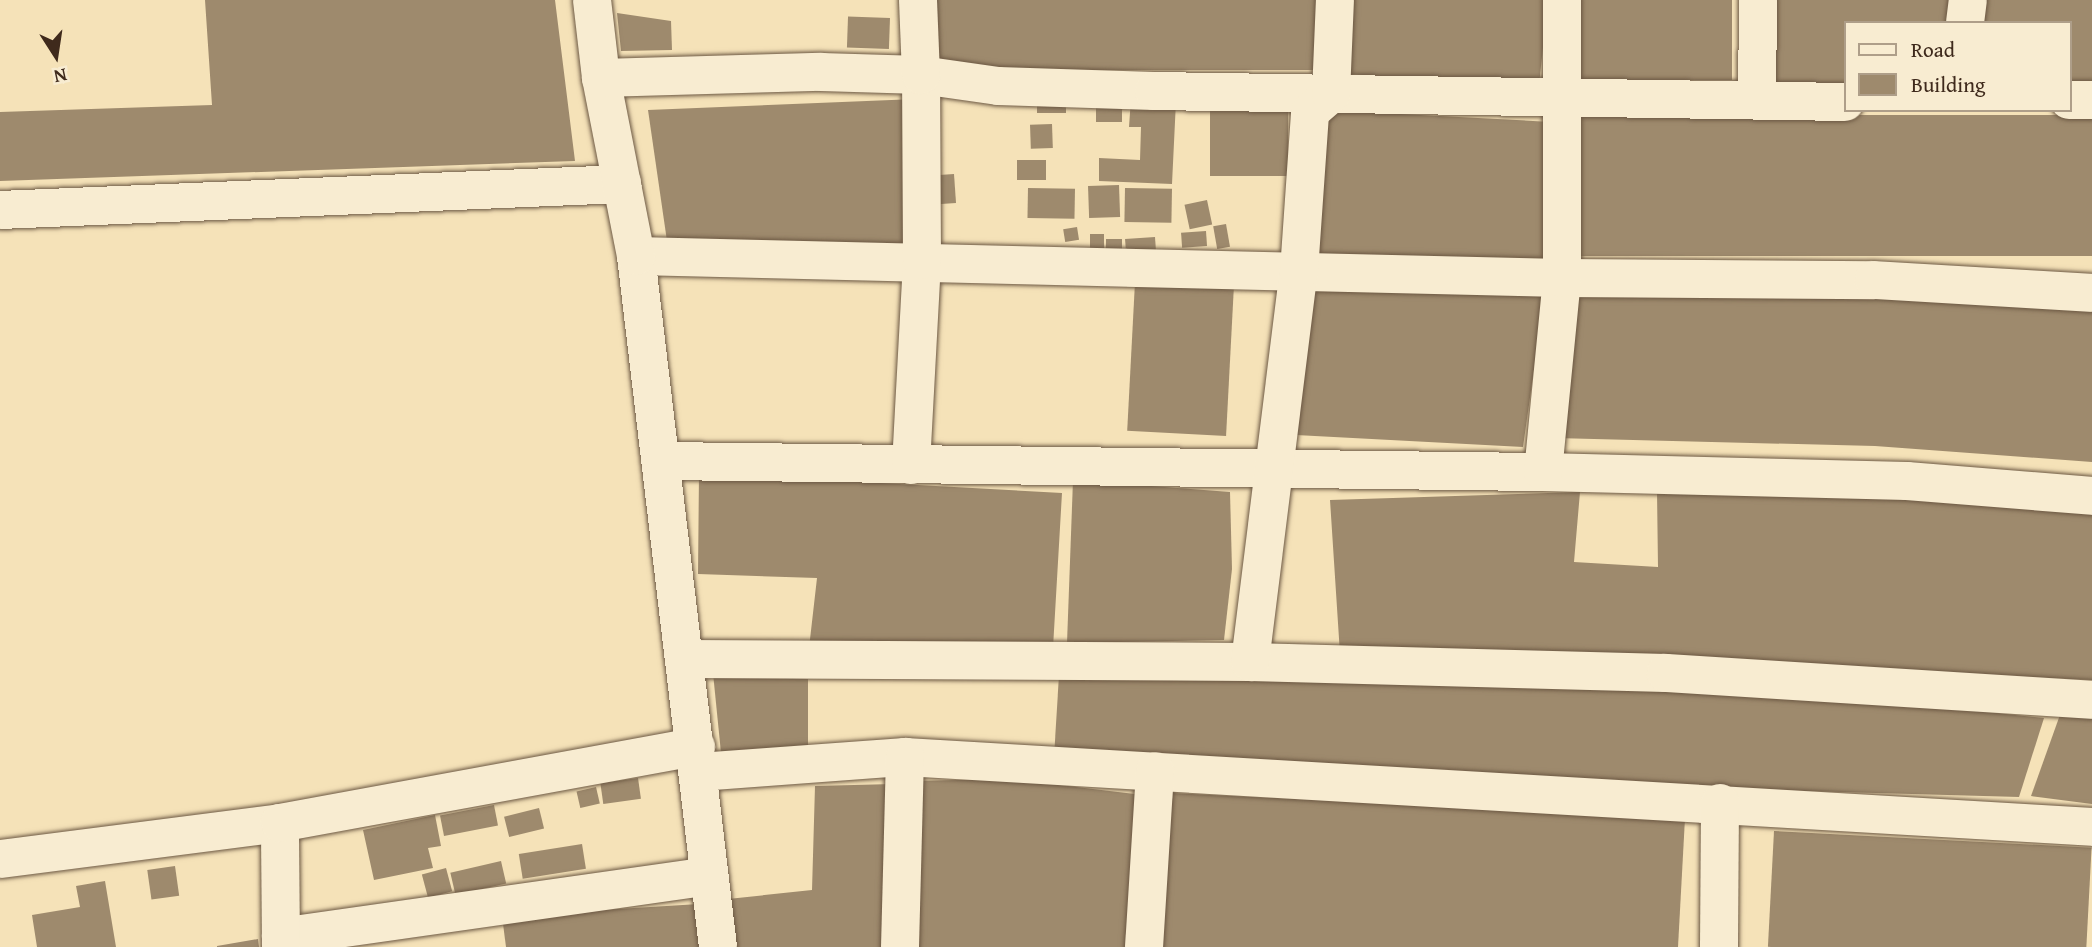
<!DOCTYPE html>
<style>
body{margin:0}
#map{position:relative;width:2092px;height:947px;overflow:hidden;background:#f5e2b8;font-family:"Gentium Book Plus",serif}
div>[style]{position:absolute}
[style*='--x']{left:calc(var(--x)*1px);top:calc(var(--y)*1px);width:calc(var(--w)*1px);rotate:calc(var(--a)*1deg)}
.building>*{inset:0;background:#9e8a6d;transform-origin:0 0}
.roads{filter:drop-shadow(0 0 2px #6c5843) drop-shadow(0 0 2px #6c5843)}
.minor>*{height:38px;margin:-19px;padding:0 19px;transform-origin:19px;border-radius:19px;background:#f8ecd1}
span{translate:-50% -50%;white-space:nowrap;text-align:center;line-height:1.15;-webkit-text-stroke:5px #f8ecd1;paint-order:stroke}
.legend{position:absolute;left:1844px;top:21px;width:228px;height:91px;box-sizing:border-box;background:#f8ecd1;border:2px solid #ae9e89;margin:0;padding:9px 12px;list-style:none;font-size:21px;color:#3f2a1c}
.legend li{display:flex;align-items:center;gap:14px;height:35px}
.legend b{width:35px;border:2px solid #ae9e89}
.north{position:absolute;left:21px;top:21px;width:70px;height:70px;-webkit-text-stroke:5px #f8ecd1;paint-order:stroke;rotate:168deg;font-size:19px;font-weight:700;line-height:28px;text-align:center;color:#3f2a1c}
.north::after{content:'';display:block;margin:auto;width:24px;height:32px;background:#3f2a1c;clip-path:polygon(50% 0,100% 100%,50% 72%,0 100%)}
</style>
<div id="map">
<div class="building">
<i style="clip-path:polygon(205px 0,555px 0,575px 161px,0 181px,0 112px,212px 105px)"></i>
<i style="left:933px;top:0;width:393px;height:70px"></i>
<i style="clip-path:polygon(1347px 0,1548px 0,1539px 85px,1345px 74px)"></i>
<i style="left:1578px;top:0;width:154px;height:80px"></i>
<i style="clip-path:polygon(1769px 0,1954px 0,1951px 23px,1845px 23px,1845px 88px,1766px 84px)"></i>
<i style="clip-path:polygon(1983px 0,2092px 0,2092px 88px,2069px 88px,2069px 23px,1980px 23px)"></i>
<i style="clip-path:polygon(617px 13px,671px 21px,672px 50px,621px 51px)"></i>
<i style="left:890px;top:18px;width:31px;height:42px;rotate:92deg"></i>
<i style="left:1066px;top:98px;width:15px;height:29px;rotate:90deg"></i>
<i style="clip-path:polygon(1131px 98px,1176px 101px,1172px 184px,1099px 181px,1099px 158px,1140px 160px,1141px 127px,1129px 127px)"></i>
<i style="clip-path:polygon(916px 99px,920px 257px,668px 248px,648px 110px)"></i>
<i style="left:1096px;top:101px;width:26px;height:21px"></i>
<i style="left:1288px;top:102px;width:74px;height:78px;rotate:90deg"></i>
<i style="left:1324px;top:110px;width:227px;height:151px;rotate:3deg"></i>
<i style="left:1577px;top:115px;width:515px;height:141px"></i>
<i style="left:1052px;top:124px;width:24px;height:22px;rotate:88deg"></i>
<i style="left:1017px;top:160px;width:29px;height:20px"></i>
<i style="left:954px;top:174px;width:29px;height:26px;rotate:86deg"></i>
<i style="left:1119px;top:185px;width:32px;height:31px;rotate:88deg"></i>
<i style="left:1028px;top:188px;width:47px;height:30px;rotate:1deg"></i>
<i style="left:1125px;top:188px;width:47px;height:34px;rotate:1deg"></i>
<i style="left:1207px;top:200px;width:25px;height:23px;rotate:78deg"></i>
<i style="left:1226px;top:224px;width:23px;height:13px;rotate:80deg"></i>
<i style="left:1077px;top:227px;width:13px;height:14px;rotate:81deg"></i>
<i style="left:1206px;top:231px;width:15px;height:25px;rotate:86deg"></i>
<i style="left:1090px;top:234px;width:14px;height:18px"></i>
<i style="left:1155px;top:237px;width:14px;height:30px;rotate:86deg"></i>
<i style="left:1122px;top:239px;width:15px;height:16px;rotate:90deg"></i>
<i style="left:1135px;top:282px;width:99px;height:149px;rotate:3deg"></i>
<i style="clip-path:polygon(1314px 288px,1545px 291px,1523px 447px,1296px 435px)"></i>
<i style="clip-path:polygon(1571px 293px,1881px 296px,2092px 307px,2092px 462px,1875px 446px,1555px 438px)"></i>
<i style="clip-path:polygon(699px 473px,1062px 493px,1053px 648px,809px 648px,817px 578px,698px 574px)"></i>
<i style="clip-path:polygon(1073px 480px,1230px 492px,1232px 569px,1224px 640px,1067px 643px)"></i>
<i style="clip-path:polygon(1580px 492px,1574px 562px,1658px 567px,1657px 492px,2092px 505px,2092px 680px,1815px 667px,1340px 654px,1330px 500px)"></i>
<i style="clip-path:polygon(713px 673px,808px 679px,808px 750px,721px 753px)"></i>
<i style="clip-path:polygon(1059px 675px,1623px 686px,1893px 702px,2044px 718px,2019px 797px,1696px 788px,1054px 757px)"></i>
<i style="clip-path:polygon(2061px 712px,2092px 715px,2092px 804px,2031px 796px)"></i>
<i style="left:638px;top:778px;width:21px;height:38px;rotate:82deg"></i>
<i style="clip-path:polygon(1010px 779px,1143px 795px,1136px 947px,914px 947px,909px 781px)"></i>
<i style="clip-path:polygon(893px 784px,892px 947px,729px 947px,728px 899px,812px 890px,815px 786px)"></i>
<i style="left:596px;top:787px;width:17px;height:20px;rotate:77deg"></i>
<i style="clip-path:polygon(1171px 793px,1685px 818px,1678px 947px,1157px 947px)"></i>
<i style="left:494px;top:805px;width:21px;height:55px;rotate:79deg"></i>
<i style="left:539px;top:808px;width:21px;height:36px;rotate:76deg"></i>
<i style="clip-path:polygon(435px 815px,441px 846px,428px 848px,433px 868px,374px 880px,363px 830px)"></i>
<i style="left:1774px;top:831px;width:318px;height:116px;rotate:3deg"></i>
<i style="left:582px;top:844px;width:25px;height:64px;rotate:81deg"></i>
<i style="left:501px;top:861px;width:23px;height:52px;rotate:77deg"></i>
<i style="left:175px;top:866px;width:30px;height:28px;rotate:82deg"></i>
<i style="left:446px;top:868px;width:24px;height:25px;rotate:75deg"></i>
<i style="clip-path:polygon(105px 881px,116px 947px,37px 947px,32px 915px,80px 907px,76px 886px)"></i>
<i style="clip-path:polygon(699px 904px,703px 947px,506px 947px,502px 916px)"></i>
<i style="clip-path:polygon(258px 939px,259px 947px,217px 947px,217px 946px)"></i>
</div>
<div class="roads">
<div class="minor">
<i style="--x:592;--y:0;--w:79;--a:83.4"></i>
<i style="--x:1965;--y:23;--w:23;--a:-83"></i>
<i style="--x:1757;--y:99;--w:99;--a:-89.4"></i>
<i style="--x:2069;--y:100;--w:23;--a:0"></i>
<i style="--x:0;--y:210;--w:623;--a:-2.39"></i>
<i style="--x:636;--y:256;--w:926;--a:1.36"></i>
<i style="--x:1562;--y:278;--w:312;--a:0.4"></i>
<i style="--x:1874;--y:280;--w:218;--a:3.4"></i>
<i style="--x:662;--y:461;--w:881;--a:0.72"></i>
<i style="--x:1543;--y:472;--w:364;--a:1.4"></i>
<i style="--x:1907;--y:481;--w:186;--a:4.6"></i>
<i style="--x:911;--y:465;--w:205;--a:-86.9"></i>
<i style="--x:922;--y:260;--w:185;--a:-90.3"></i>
<i style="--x:921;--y:75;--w:78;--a:8.1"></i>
<i style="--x:998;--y:86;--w:156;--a:1.8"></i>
<i style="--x:1154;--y:91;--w:691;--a:0.91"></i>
<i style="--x:1543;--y:472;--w:195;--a:-84.4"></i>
<i style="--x:1562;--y:278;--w:278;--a:-90"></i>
<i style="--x:686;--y:659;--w:564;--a:0.3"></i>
<i style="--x:1250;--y:662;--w:416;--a:1.5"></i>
<i style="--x:1666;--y:673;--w:427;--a:3.6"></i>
<i style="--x:1250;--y:662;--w:394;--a:-82.9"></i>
<i style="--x:1299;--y:271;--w:159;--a:-86"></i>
<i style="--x:1310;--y:112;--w:28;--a:-41"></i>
<i style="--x:1331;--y:94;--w:94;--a:-87.6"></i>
<i style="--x:699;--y:772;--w:207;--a:-4.2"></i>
<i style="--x:905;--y:757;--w:1189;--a:3.37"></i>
<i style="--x:0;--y:859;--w:282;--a:-7.3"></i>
<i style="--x:281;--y:937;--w:431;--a:-8.1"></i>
<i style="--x:281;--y:947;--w:124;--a:-90.5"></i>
<i style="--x:280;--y:823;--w:423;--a:-10.4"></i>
<i style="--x:718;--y:947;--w:696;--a:-96.77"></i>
<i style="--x:636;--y:256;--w:181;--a:-101.1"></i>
<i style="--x:601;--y:78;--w:220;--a:-1.6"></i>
<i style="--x:821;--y:72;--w:100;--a:1.7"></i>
<i style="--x:921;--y:75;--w:75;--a:-92.3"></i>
<i style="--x:900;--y:947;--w:190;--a:-88.5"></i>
<i style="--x:1144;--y:947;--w:176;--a:-86.4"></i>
<i style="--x:1719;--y:947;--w:144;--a:-89.6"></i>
</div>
</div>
<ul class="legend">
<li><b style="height:9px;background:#f8ecd1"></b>Road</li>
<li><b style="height:19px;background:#9e8a6d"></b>Building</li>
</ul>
<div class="north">N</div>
</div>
